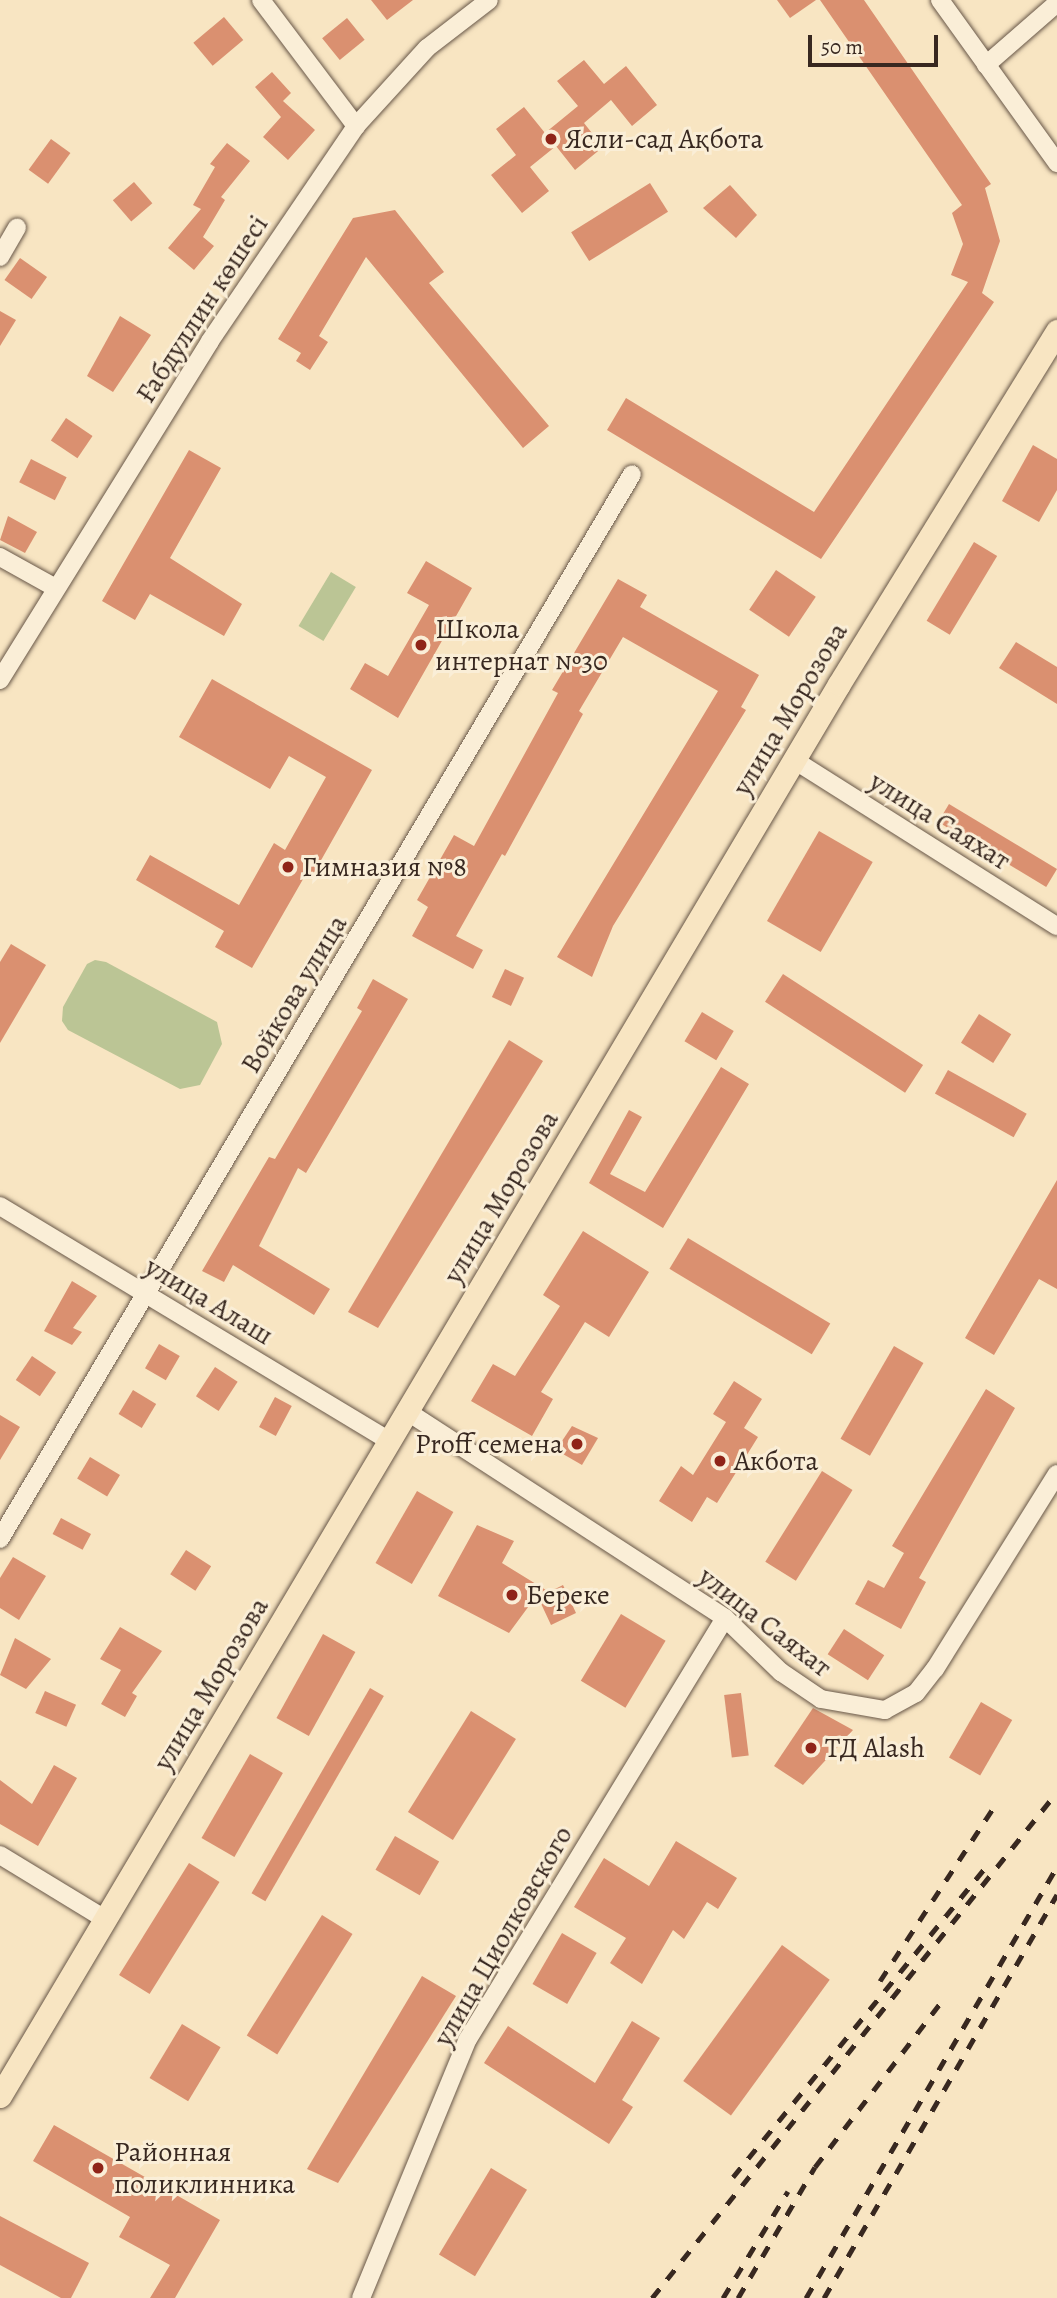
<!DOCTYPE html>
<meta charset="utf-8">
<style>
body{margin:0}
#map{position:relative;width:1057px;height:2298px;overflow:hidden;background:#f8e5c2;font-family:Alegreya,serif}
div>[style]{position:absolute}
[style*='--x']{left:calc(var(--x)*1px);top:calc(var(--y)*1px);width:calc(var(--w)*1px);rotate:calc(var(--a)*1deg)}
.green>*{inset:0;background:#bbc595;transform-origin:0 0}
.building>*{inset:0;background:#da9070;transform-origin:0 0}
.roads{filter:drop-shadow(0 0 2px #685748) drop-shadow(0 0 2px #685748)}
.minor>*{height:18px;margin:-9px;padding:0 9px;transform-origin:9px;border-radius:9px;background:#faeed7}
.major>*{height:23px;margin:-11.5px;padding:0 11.5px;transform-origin:11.5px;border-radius:11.5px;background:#f8e5c2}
.rail>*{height:5px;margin-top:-2.5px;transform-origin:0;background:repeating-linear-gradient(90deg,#382820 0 12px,transparent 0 24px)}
.dots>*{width:19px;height:19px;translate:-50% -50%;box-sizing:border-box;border:4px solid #faeed7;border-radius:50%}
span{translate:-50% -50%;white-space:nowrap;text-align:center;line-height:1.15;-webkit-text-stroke:6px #faeed7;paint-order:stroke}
.poi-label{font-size:28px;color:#382820}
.left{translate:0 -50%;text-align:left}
.right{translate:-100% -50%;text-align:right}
.street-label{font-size:28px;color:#382820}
.scale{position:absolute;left:808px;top:35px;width:130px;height:32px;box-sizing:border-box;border:4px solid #382820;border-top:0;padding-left:9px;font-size:21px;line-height:24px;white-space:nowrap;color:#382820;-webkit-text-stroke:5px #faeed7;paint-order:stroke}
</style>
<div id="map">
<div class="green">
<i style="left:331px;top:572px;width:29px;height:63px;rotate:31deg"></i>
<i style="clip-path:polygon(95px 960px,106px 962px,217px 1022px,222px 1044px,200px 1085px,180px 1089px,68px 1030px,62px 1021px,63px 1007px,87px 964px)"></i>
</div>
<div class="building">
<i style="clip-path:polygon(371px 0,413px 0,387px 20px)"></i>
<i style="clip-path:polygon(777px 0,816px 0,790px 18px)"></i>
<i style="clip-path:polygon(820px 0,864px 0,991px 184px,985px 188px,1000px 241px,982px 293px,994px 302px,821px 559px,607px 430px,626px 398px,814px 512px,968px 282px,951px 275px,963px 244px,952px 213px,962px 205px)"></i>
<i style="left:224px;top:17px;width:30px;height:40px;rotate:50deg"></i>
<i style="left:347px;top:18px;width:28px;height:32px;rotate:51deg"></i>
<i style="clip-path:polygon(584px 60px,604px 84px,626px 66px,657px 105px,632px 126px,611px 100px,584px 123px,603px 147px,575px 170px,556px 146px,530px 167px,549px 191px,522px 213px,491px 175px,516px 155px,496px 129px,524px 107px,545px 133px,578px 106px,557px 81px)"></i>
<i style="clip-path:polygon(272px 72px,291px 93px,283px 101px,315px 130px,288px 160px,263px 137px,281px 117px,255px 87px)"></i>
<i style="left:51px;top:139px;width:24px;height:38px;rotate:36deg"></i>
<i style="clip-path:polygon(227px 143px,250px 161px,221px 197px,225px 200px,203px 237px,214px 246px,194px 270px,168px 248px,201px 209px,193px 205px,215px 167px,210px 164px)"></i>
<i style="left:134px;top:182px;width:28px;height:28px;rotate:49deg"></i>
<i style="left:650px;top:183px;width:34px;height:93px;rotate:58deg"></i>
<i style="clip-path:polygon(730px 185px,757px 215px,736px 238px,703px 208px)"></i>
<i style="clip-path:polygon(395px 210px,444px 272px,429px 283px,549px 426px,523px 448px,366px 257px,319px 336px,328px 342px,310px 370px,296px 361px,301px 353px,278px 339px,353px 218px)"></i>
<i style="left:20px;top:258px;width:33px;height:27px;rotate:35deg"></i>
<i style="clip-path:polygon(0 311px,16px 320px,0 346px)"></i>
<i style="clip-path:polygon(120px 316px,151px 335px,113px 392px,87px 376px)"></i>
<i style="left:66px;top:418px;width:32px;height:27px;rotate:34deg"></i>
<i style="clip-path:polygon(1033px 445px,1057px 459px,1057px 490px,1039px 522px,1002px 501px)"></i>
<i style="clip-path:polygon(189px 450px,221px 468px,170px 558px,242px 604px,224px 636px,150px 594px,135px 620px,102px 601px)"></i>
<i style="left:31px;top:459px;width:40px;height:26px;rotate:27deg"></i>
<i style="clip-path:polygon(8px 516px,37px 532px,25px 553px,0 540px)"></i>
<i style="left:974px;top:542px;width:27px;height:92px;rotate:31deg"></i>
<i style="clip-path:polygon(426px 561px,472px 588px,398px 718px,350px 689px,365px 663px,388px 676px,429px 605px,407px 593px)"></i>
<i style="left:776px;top:570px;width:48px;height:48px;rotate:34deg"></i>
<i style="clip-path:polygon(618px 579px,647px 595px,640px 607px,759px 675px,741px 707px,746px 710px,613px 926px,592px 977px,557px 957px,718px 691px,623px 637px,579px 711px,583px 714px,505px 856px,502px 854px,456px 936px,483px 950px,473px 969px,412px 936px,428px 907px,417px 900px,454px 835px,474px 846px,558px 693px,552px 690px)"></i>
<i style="clip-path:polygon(1016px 642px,1057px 667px,1057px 704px,999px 668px)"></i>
<i style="clip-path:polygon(212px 679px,372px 770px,311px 878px,306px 874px,252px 968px,215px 947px,224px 931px,136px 880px,150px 855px,239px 905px,274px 843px,285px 850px,326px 777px,289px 756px,270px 789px,179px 737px)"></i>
<i style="left:949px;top:804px;width:126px;height:21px;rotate:31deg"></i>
<i style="left:819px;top:831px;width:62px;height:104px;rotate:30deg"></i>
<i style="clip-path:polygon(11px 944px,46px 965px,0 1043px,0 962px)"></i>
<i style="left:505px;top:969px;width:21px;height:31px;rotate:25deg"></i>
<i style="left:783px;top:974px;width:167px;height:33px;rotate:33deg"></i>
<i style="clip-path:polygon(373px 979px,408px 999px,306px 1173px,298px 1168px,259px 1246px,330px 1289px,314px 1315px,233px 1265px,224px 1282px,202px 1271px,269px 1157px,275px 1159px,362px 1011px,357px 1008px)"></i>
<i style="left:702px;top:1012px;width:37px;height:34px;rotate:31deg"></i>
<i style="left:979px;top:1014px;width:38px;height:34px;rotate:32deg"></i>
<i style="clip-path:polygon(509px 1040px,543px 1061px,378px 1328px,348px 1312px)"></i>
<i style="clip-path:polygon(721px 1067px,749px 1084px,663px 1228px,589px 1183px,629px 1110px,642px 1117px,610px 1174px,645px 1192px)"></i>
<i style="left:948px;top:1070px;width:90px;height:27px;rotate:29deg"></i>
<i style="clip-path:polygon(1057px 1180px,1057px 1289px,1039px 1279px,994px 1355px,965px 1338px)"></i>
<i style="clip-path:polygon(583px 1231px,649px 1272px,609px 1337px,585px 1322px,541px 1392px,553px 1399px,532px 1436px,471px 1401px,493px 1364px,515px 1376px,560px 1306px,543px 1295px)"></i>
<i style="left:688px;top:1238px;width:166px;height:36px;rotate:31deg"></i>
<i style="clip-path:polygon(72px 1281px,97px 1296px,73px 1328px,82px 1332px,72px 1345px,44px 1331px)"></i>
<i style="left:159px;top:1344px;width:24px;height:28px;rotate:30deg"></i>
<i style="left:894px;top:1346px;width:34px;height:107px;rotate:30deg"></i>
<i style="left:32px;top:1356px;width:29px;height:29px;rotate:34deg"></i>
<i style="left:215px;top:1367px;width:27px;height:35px;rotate:33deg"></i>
<i style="clip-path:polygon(734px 1381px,762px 1399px,744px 1428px,758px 1437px,717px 1503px,707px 1497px,692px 1522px,659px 1501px,681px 1466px,693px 1475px,726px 1422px,713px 1414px)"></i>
<i style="clip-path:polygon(986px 1389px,1015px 1408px,919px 1578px,926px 1582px,901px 1629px,855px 1604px,868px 1580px,884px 1588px,904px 1553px,892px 1546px)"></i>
<i style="left:133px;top:1390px;width:27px;height:28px;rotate:31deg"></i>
<i style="left:275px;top:1397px;width:19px;height:34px;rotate:28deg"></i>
<i style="clip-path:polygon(0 1415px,20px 1427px,0 1460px)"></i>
<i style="clip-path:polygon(572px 1426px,598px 1438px,582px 1465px,556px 1450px)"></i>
<i style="left:90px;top:1457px;width:35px;height:25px;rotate:31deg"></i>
<i style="left:822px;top:1471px;width:36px;height:107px;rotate:32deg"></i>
<i style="left:417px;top:1491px;width:42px;height:83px;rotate:30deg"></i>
<i style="left:61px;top:1518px;width:34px;height:18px;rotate:28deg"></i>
<i style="clip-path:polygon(477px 1525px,514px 1541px,502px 1563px,549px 1592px,563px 1585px,576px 1613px,551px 1625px,537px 1595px,509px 1633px,438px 1596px)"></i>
<i style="left:186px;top:1550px;width:30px;height:29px;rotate:33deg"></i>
<i style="clip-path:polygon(13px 1557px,46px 1576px,19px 1620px,0 1608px,0 1578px)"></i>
<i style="left:621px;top:1614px;width:52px;height:78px;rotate:31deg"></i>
<i style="clip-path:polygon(120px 1627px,162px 1651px,132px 1693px,137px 1696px,125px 1717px,101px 1704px,121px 1670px,100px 1659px)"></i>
<i style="left:844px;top:1629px;width:48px;height:30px;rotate:33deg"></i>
<i style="left:323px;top:1634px;width:37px;height:96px;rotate:29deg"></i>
<i style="clip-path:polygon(15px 1638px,51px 1659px,26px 1689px,0 1675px)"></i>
<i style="left:370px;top:1688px;width:16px;height:237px;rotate:30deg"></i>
<i style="left:45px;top:1691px;width:34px;height:24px;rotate:24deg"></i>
<i style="left:741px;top:1693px;width:63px;height:17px;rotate:83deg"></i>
<i style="left:981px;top:1702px;width:36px;height:64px;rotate:30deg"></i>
<i style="clip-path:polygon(813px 1708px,853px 1730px,803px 1785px,774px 1766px)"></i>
<i style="left:471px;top:1711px;width:53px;height:119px;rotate:32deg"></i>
<i style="left:250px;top:1754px;width:38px;height:97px;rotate:30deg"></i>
<i style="clip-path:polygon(54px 1765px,77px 1778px,38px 1846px,0 1824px,0 1780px,32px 1804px)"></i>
<i style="left:395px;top:1836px;width:51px;height:39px;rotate:30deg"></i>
<i style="clip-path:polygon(676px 1841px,737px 1878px,718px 1909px,707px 1902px,684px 1939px,673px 1930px,642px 1984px,610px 1963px,626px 1938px,574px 1907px,604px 1858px,649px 1886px)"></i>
<i style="left:189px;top:1863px;width:36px;height:132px;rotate:32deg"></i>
<i style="left:322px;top:1915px;width:36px;height:142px;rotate:32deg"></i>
<i style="left:562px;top:1933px;width:40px;height:59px;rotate:30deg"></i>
<i style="left:782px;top:1945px;width:59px;height:168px;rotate:36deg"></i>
<i style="clip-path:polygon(422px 1976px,456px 1996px,338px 2183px,307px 2169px)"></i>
<i style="clip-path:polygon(632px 2021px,660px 2038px,622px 2100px,633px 2107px,609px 2144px,484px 2063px,508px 2026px,595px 2083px)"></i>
<i style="left:182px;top:2024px;width:45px;height:63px;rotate:31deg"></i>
<i style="clip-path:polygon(54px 2125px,220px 2220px,175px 2298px,150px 2298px,170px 2265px,119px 2237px,130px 2217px,33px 2161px)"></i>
<i style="left:491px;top:2168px;width:42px;height:101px;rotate:31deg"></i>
<i style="clip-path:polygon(0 2216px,89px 2263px,71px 2298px,61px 2298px,0 2265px)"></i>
</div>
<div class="roads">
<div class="minor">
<i style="--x:261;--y:0;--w:158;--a:53"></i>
<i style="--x:940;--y:0;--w:201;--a:54.3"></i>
<i style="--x:986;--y:65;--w:94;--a:-41.1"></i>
<i style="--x:0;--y:257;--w:34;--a:-60"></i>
<i style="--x:0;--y:557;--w:64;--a:29"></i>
<i style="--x:0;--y:680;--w:399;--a:-58.2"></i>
<i style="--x:210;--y:341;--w:260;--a:-55.8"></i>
<i style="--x:356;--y:126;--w:105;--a:-47.7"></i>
<i style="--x:427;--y:48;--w:78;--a:-37.7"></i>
<i style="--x:794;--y:760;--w:311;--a:32.3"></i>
<i style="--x:0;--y:1206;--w:457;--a:31.1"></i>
<i style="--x:408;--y:1412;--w:378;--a:33"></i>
<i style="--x:725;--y:1618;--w:78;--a:44"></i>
<i style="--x:781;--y:1672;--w:48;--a:34"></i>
<i style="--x:821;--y:1699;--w:65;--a:9.8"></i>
<i style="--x:885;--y:1710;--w:35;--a:-29"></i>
<i style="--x:916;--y:1693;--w:31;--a:-52"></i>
<i style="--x:935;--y:1669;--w:230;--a:-58"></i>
<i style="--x:0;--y:1539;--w:1238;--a:-59.31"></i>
<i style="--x:0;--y:1855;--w:123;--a:31.4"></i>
<i style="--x:361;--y:2298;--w:280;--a:-67.6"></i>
<i style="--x:468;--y:2039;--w:493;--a:-58.6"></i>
</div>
<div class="major">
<i style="--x:0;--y:2096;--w:1642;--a:-59.28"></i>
<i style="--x:839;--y:684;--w:415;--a:-58.3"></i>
</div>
</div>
<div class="rail">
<i style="--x:880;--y:1981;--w:207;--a:-56.8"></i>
<i style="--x:733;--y:2177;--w:405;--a:-50.8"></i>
<i style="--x:652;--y:2298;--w:648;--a:-51.33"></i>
<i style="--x:723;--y:2298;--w:125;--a:-58.7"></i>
<i style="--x:738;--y:2298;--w:152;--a:-59.6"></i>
<i style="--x:815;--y:2167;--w:213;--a:-52.6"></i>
<i style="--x:806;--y:2298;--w:500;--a:-59.8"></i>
<i style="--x:824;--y:2298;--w:466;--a:-60"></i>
</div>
<div class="dots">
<i style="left:551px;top:139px;background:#8f2418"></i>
<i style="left:421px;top:645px;background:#8f2418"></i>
<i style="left:288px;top:867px;background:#8f2418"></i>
<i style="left:577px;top:1444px;background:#8f2418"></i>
<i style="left:720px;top:1461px;background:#8f2418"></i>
<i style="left:512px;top:1595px;background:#8f2418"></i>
<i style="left:811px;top:1748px;background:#8f2418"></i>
<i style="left:98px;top:2168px;background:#8f2418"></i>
</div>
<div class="poi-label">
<span class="left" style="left:565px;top:139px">Ясли-сад Ақбота</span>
<span class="left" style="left:435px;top:645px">Школа<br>интернат №30</span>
<span class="left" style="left:302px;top:867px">Гимназия №8</span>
<span class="right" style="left:563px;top:1444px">Proff семена</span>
<span class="left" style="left:734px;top:1461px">Акбота</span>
<span class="left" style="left:526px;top:1595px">Береке</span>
<span class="left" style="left:825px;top:1748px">ТД Alash</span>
<span class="left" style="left:114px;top:2168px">Районная<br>поликлинника</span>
</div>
<div class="street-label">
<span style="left:202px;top:309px;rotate:-57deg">Ғабдуллин көшесі</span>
<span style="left:790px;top:709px;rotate:-59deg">улица Морозова</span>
<span style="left:940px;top:821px;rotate:32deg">улица Саяхат</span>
<span style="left:294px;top:994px;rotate:-59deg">Войкова улица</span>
<span style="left:501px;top:1197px;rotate:-59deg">улица Морозова</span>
<span style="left:209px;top:1301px;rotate:31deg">улица Алаш</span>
<span style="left:765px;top:1622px;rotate:38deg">улица Саяхат</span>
<span style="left:211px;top:1684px;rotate:-59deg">улица Морозова</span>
<span style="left:503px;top:1936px;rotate:-60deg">улица Циолковского</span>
</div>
<div class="scale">50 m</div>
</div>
